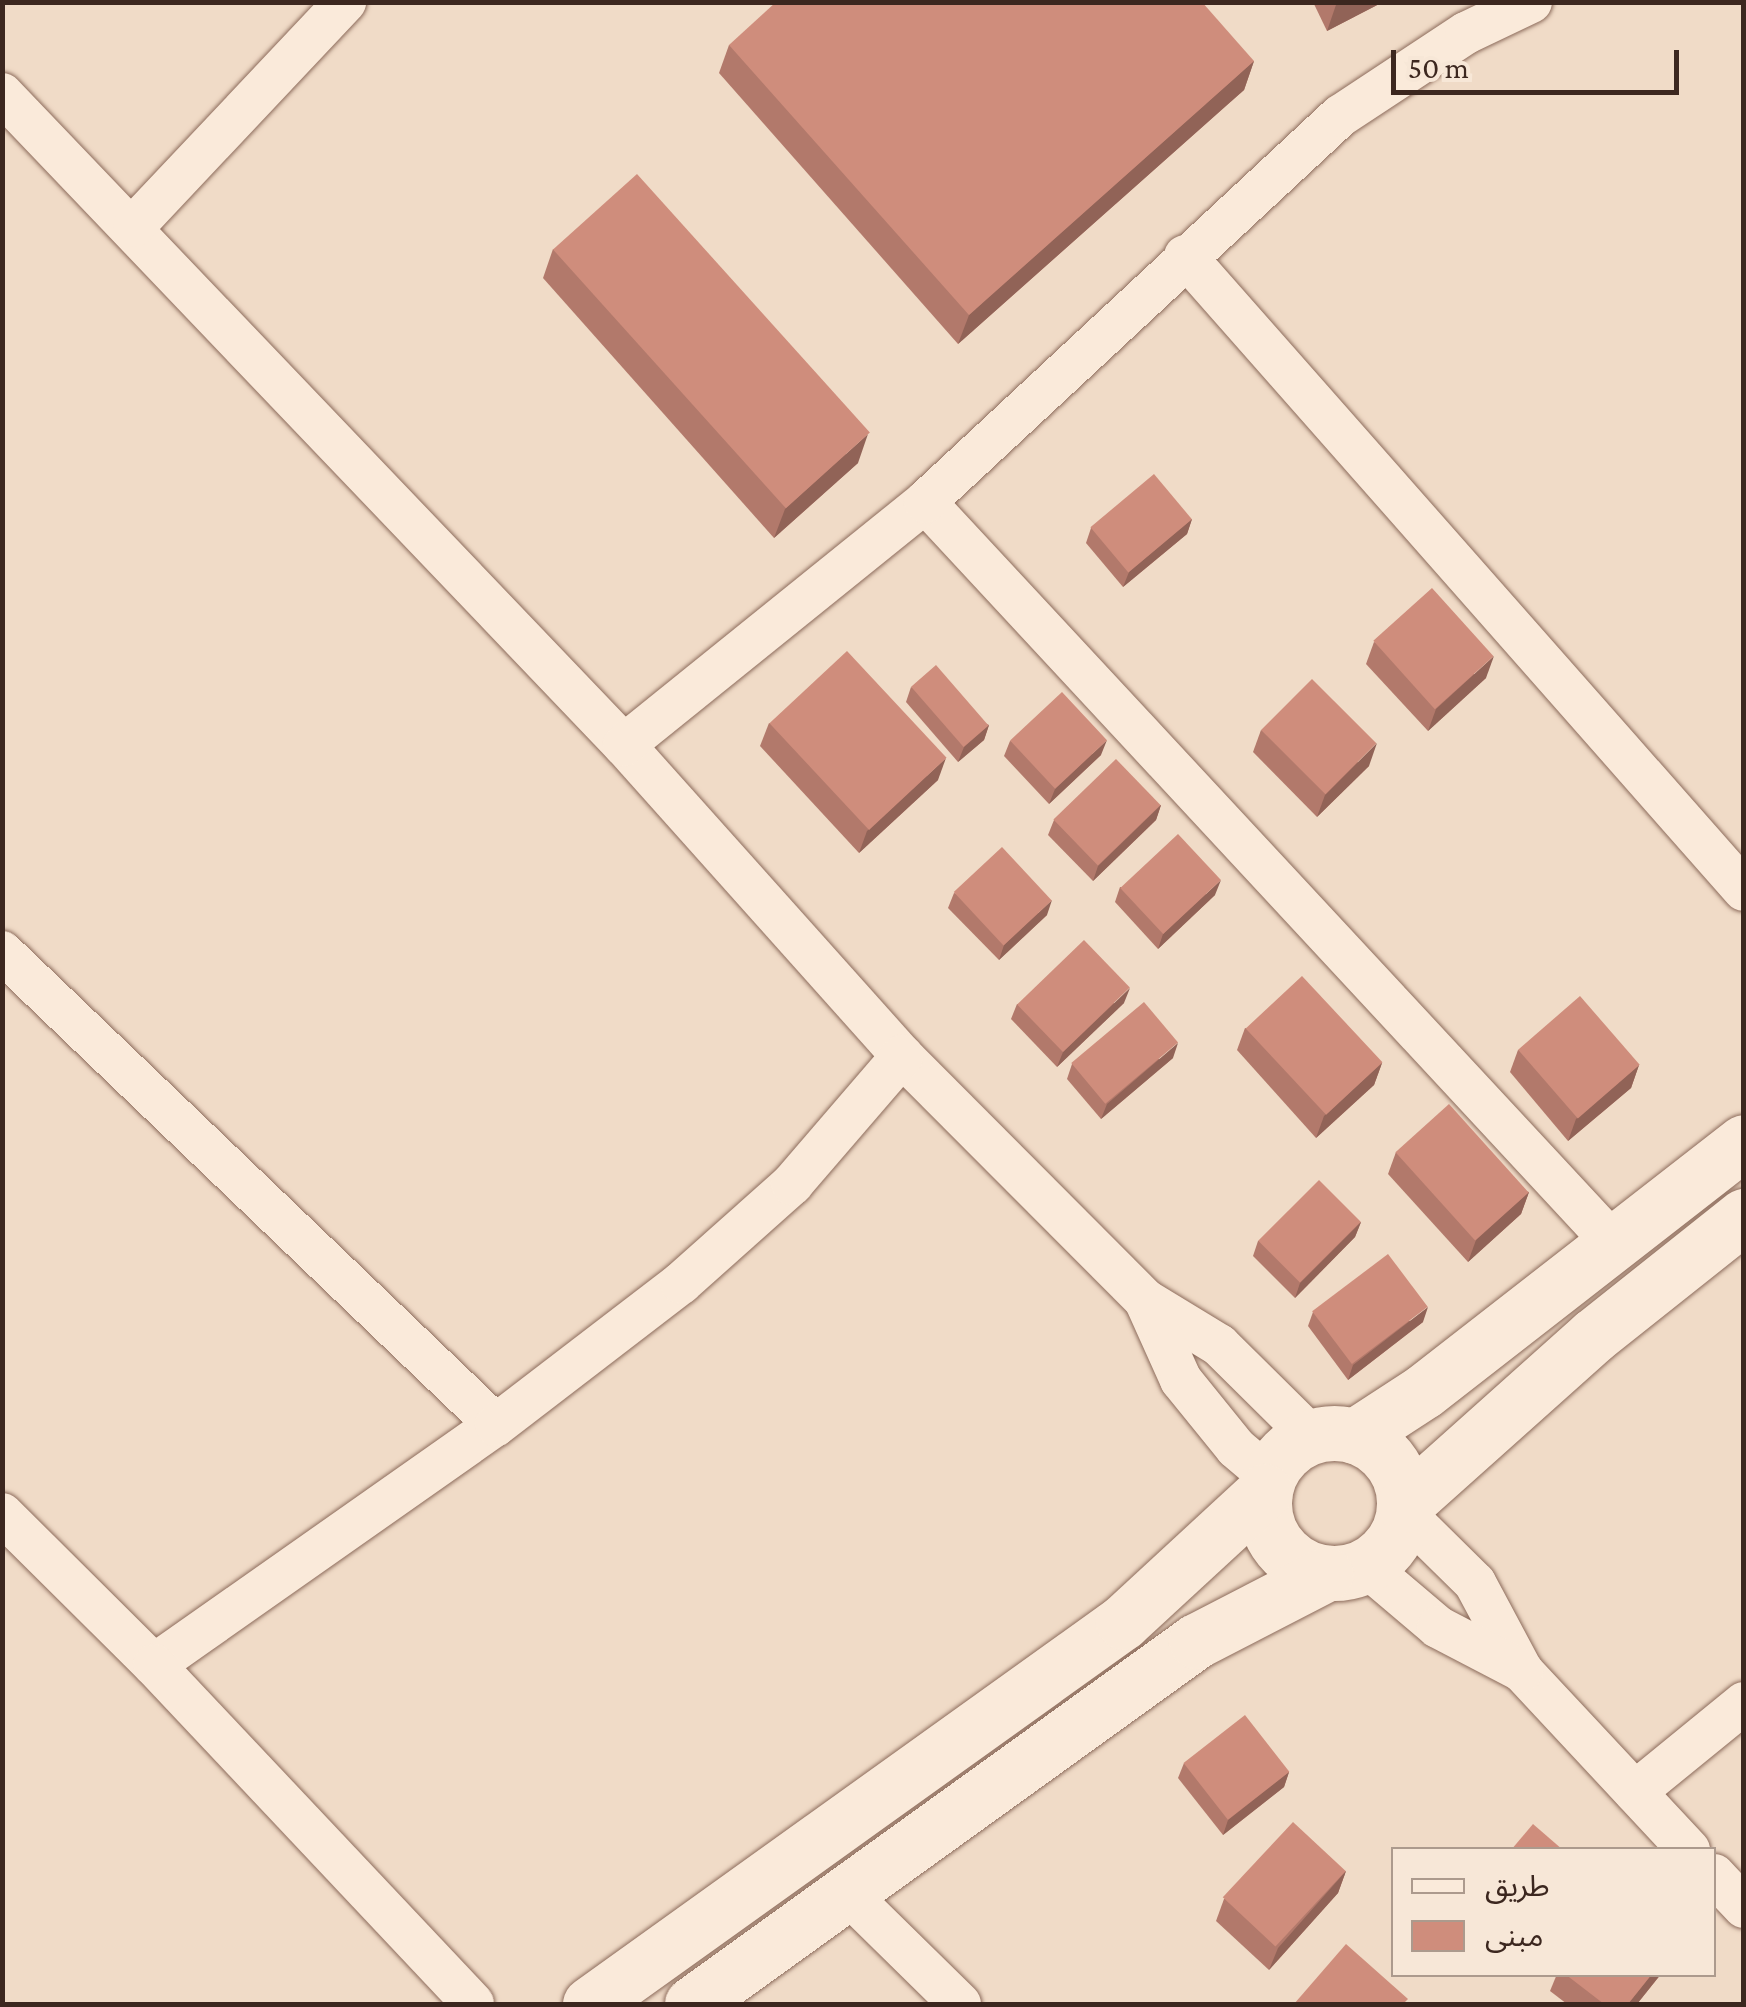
<!DOCTYPE html>
<meta charset="utf-8">
<style>
body{margin:0}
#map{position:relative;width:1746px;height:2007px;overflow:hidden;background:#f0dbc7;font-family:"Crimson Pro","Noto Sans Arabic",serif}
div>[style]{position:absolute}
[style*='--x']{left:calc(var(--x)*1px);top:calc(var(--y)*1px);width:calc(var(--w)*1px);rotate:calc(var(--a)*1deg)}
.roads{filter:drop-shadow(0 0 2px #8c6b5b) drop-shadow(0 0 2px #8c6b5b)}
.street>*{height:42px;margin:-21px;padding:0 21px;transform-origin:21px;border-radius:21px;background:#faeada}
.secondary>*{height:55px;margin:-27.5px;padding:0 27.5px;transform-origin:27.5px;border-radius:27.5px;background:#faeada}
.secondary>.ring{margin:-27.5px;padding:0;box-sizing:content-box;background:none;border:55px solid #faeada;border-radius:50%}
.wall>*{inset:0;background:#b2796b}
.shaded-wall>*{inset:0;background:#916357}
.building>*{inset:0;background:#cf8d7c;transform-origin:0 0}
span{translate:-50% -50%;white-space:nowrap;text-align:center;line-height:1.15;-webkit-text-stroke:8px #f7e7d7;paint-order:stroke}
.frame{position:absolute;inset:0;border:5px solid #3c271f;pointer-events:none}
.legend{position:absolute;left:1391px;top:1847px;width:325px;height:130px;box-sizing:border-box;background:#f7e7d7;border:2px solid #ac9a8d;margin:0;padding:12px 18px;list-style:none;font-size:30px;color:#3c271f}
.legend li{display:flex;align-items:center;gap:20px;height:50px}
.legend b{width:50px;border:2px solid #ac9a8d}
.scale{position:absolute;left:1391px;top:50px;width:288px;height:45px;box-sizing:border-box;border:5px solid #3c271f;border-top:0;padding-left:12px;font-size:30px;line-height:35px;white-space:nowrap;color:#3c271f;-webkit-text-stroke:8px #f7e7d7;paint-order:stroke}
</style>
<div id="map">
<div class="roads">
<div class="street">
<i style="--x:2;--y:94;--w:900;--a:46.31"></i>
<i style="--x:624;--y:745;--w:417;--a:48.2"></i>
<i style="--x:902;--y:1056;--w:344;--a:45.1"></i>
<i style="--x:1145;--y:1300;--w:87;--a:31.3"></i>
<i style="--x:1219;--y:1345;--w:129;--a:44.7"></i>
<i style="--x:134;--y:226;--w:308;--a:-46.7"></i>
<i style="--x:1185;--y:256;--w:845;--a:48.6"></i>
<i style="--x:925;--y:502;--w:1011;--a:47.12"></i>
<i style="--x:624;--y:745;--w:387;--a:-38.9"></i>
<i style="--x:925;--y:502;--w:567;--a:-42.93"></i>
<i style="--x:1340;--y:116;--w:151;--a:-33.4"></i>
<i style="--x:1466;--y:33;--w:72;--a:-25.5"></i>
<i style="--x:2;--y:952;--w:684;--a:43.76"></i>
<i style="--x:1145;--y:1300;--w:88;--a:65.8"></i>
<i style="--x:1181;--y:1380;--w:87;--a:51"></i>
<i style="--x:1236;--y:1448;--w:43;--a:40.3"></i>
<i style="--x:1403;--y:1512;--w:101;--a:44.6"></i>
<i style="--x:1475;--y:1583;--w:100;--a:61.9"></i>
<i style="--x:1522;--y:1671;--w:245;--a:47"></i>
<i style="--x:2;--y:1514;--w:214;--a:44.8"></i>
<i style="--x:154;--y:1665;--w:418;--a:-35.1"></i>
<i style="--x:496;--y:1425;--w:233;--a:-37.5"></i>
<i style="--x:681;--y:1283;--w:149;--a:-41.7"></i>
<i style="--x:792;--y:1184;--w:169;--a:-49.3"></i>
<i style="--x:1366;--y:1566;--w:94;--a:40.3"></i>
<i style="--x:1438;--y:1627;--w:95;--a:27.6"></i>
<i style="--x:154;--y:1665;--w:465;--a:46.7"></i>
<i style="--x:1635;--y:1792;--w:141;--a:-39.2"></i>
<i style="--x:1714;--y:1875;--w:44;--a:46.8"></i>
<i style="--x:848;--y:1894;--w:157;--a:44.5"></i>
</div>
<div class="secondary">
<i class="ring" style="left:1264px;top:1433px;width:85px;height:85px"></i>
<i style="--x:1355;--y:1436;--w:82;--a:-33.1"></i>
<i style="--x:1424;--y:1391;--w:405;--a:-37.9"></i>
<i style="--x:1404;--y:1505;--w:254;--a:-41.8"></i>
<i style="--x:1593;--y:1336;--w:193;--a:-38.5"></i>
<i style="--x:590;--y:2004;--w:656;--a:-35.63"></i>
<i style="--x:1123;--y:1622;--w:193;--a:-42.7"></i>
<i style="--x:692;--y:2004;--w:621;--a:-35.76"></i>
<i style="--x:1196;--y:1641;--w:146;--a:-27.3"></i>
</div>
</div>
<div class="wall">
<i style="clip-path:polygon(1313px 2px,1383px 2px,1327px 31px)"></i>
<i style="clip-path:polygon(729px 45px,1254px 61px,1244px 90px,958px 344px,719px 73px)"></i>
<i style="clip-path:polygon(553px 249px,858px 463px,774px 538px,543px 278px)"></i>
<i style="clip-path:polygon(1192px 519px,1187px 534px,1123px 587px,1086px 543px,1091px 528px)"></i>
<i style="clip-path:polygon(1374px 642px,1486px 678px,1428px 731px,1366px 664px)"></i>
<i style="clip-path:polygon(911px 687px,989px 725px,984px 740px,958px 762px,906px 702px)"></i>
<i style="clip-path:polygon(769px 723px,938px 780px,859px 853px,760px 746px)"></i>
<i style="clip-path:polygon(1261px 730px,1369px 766px,1317px 817px,1253px 752px)"></i>
<i style="clip-path:polygon(1010px 741px,1101px 755px,1049px 804px,1004px 756px)"></i>
<i style="clip-path:polygon(1161px 805px,1156px 820px,1093px 881px,1048px 835px,1054px 820px)"></i>
<i style="clip-path:polygon(1120px 887px,1215px 895px,1158px 949px,1115px 902px)"></i>
<i style="clip-path:polygon(954px 893px,1047px 915px,999px 960px,948px 908px)"></i>
<i style="clip-path:polygon(1124px 1003px,1057px 1067px,1011px 1019px,1017px 1004px)"></i>
<i style="clip-path:polygon(1245px 1028px,1382px 1063px,1374px 1085px,1316px 1138px,1237px 1050px)"></i>
<i style="clip-path:polygon(1518px 1050px,1639px 1065px,1631px 1088px,1568px 1141px,1510px 1072px)"></i>
<i style="clip-path:polygon(1173px 1058px,1101px 1119px,1067px 1079px,1072px 1064px)"></i>
<i style="clip-path:polygon(1396px 1152px,1529px 1192px,1521px 1214px,1468px 1262px,1388px 1174px)"></i>
<i style="clip-path:polygon(1361px 1222px,1355px 1237px,1295px 1298px,1253px 1256px,1258px 1241px)"></i>
<i style="clip-path:polygon(1313px 1312px,1423px 1322px,1348px 1380px,1308px 1326px)"></i>
<i style="clip-path:polygon(1184px 1763px,1289px 1772px,1284px 1787px,1223px 1835px,1178px 1778px)"></i>
<i style="clip-path:polygon(1346px 1871px,1338px 1893px,1269px 1970px,1216px 1921px,1224px 1899px)"></i>
<i style="clip-path:polygon(1557px 1974px,1661px 1974px,1637px 2004px,1567px 2004px,1550px 1991px)"></i>
</div>
<div class="shaded-wall">
<i style="clip-path:polygon(1337px 2px,1383px 2px,1327px 31px)"></i>
<i style="clip-path:polygon(1254px 61px,1244px 90px,958px 344px,969px 315px)"></i>
<i style="clip-path:polygon(868px 434px,858px 463px,774px 538px,785px 509px)"></i>
<i style="clip-path:polygon(1192px 519px,1187px 534px,1123px 587px,1129px 572px)"></i>
<i style="clip-path:polygon(1494px 656px,1486px 678px,1428px 731px,1436px 709px)"></i>
<i style="clip-path:polygon(989px 725px,984px 740px,958px 762px,964px 747px)"></i>
<i style="clip-path:polygon(1107px 740px,1101px 755px,1049px 804px,1055px 789px)"></i>
<i style="clip-path:polygon(1377px 743px,1369px 766px,1317px 817px,1325px 795px)"></i>
<i style="clip-path:polygon(946px 758px,938px 780px,859px 853px,867px 831px)"></i>
<i style="clip-path:polygon(1161px 805px,1156px 820px,1093px 881px,1098px 866px)"></i>
<i style="clip-path:polygon(1221px 880px,1215px 895px,1158px 949px,1163px 934px)"></i>
<i style="clip-path:polygon(1052px 900px,1047px 915px,999px 960px,1004px 945px)"></i>
<i style="clip-path:polygon(1130px 988px,1124px 1003px,1057px 1067px,1063px 1052px)"></i>
<i style="clip-path:polygon(1178px 1043px,1173px 1058px,1101px 1119px,1107px 1104px)"></i>
<i style="clip-path:polygon(1382px 1063px,1374px 1085px,1316px 1138px,1324px 1116px)"></i>
<i style="clip-path:polygon(1639px 1065px,1631px 1088px,1568px 1141px,1576px 1119px)"></i>
<i style="clip-path:polygon(1529px 1192px,1521px 1214px,1468px 1262px,1476px 1240px)"></i>
<i style="clip-path:polygon(1361px 1222px,1355px 1237px,1295px 1298px,1300px 1283px)"></i>
<i style="clip-path:polygon(1428px 1307px,1423px 1322px,1348px 1380px,1353px 1365px)"></i>
<i style="clip-path:polygon(1289px 1772px,1284px 1787px,1223px 1835px,1228px 1820px)"></i>
<i style="clip-path:polygon(1346px 1871px,1338px 1893px,1269px 1970px,1278px 1948px)"></i>
<i style="clip-path:polygon(1652px 1974px,1661px 1974px,1637px 2004px,1628px 2004px)"></i>
</div>
<div class="building">
<i style="clip-path:polygon(776px 2px,1202px 2px,1254px 61px,969px 315px,729px 45px)"></i>
<i style="left:637px;top:174px;width:348px;height:113px;rotate:48deg"></i>
<i style="left:1154px;top:474px;width:59px;height:83px;rotate:50deg"></i>
<i style="left:1432px;top:588px;width:92px;height:79px;rotate:48deg"></i>
<i style="left:847px;top:651px;width:146px;height:106px;rotate:47deg"></i>
<i style="left:936px;top:665px;width:80px;height:33px;rotate:49deg"></i>
<i style="left:1312px;top:679px;width:91px;height:72px;rotate:45deg"></i>
<i style="left:1062px;top:692px;width:66px;height:71px;rotate:47deg"></i>
<i style="left:1116px;top:759px;width:64px;height:87px;rotate:46deg"></i>
<i style="left:1178px;top:834px;width:63px;height:79px;rotate:47deg"></i>
<i style="left:1002px;top:847px;width:73px;height:66px;rotate:47deg"></i>
<i style="left:1084px;top:940px;width:66px;height:93px;rotate:46deg"></i>
<i style="left:1302px;top:976px;width:118px;height:77px;rotate:47deg"></i>
<i style="left:1580px;top:996px;width:91px;height:82px;rotate:49deg"></i>
<i style="left:1144px;top:1002px;width:53px;height:95px;rotate:50deg"></i>
<i style="left:1449px;top:1104px;width:119px;height:72px;rotate:48deg"></i>
<i style="left:1319px;top:1180px;width:59px;height:86px;rotate:45deg"></i>
<i style="left:1388px;top:1254px;width:66px;height:95px;rotate:53deg"></i>
<i style="left:1245px;top:1715px;width:72px;height:78px;rotate:52deg"></i>
<i style="left:1293px;top:1822px;width:72px;height:103px;rotate:43deg"></i>
<i style="clip-path:polygon(1533px 1824px,1563px 1850px,1511px 1850px)"></i>
<i style="clip-path:polygon(1346px 1944px,1408px 1999px,1403px 2004px,1294px 2004px)"></i>
<i style="clip-path:polygon(1565px 1974px,1652px 1974px,1628px 2004px,1604px 2004px)"></i>
</div>
<div class="frame"></div>
<ul class="legend">
<li><b style="height:12px;background:#faeada"></b>طريق</li>
<li><b style="height:28px;background:#cf8d7c"></b>مبنى</li>
</ul>
<div class="scale">50 m</div>
</div>
